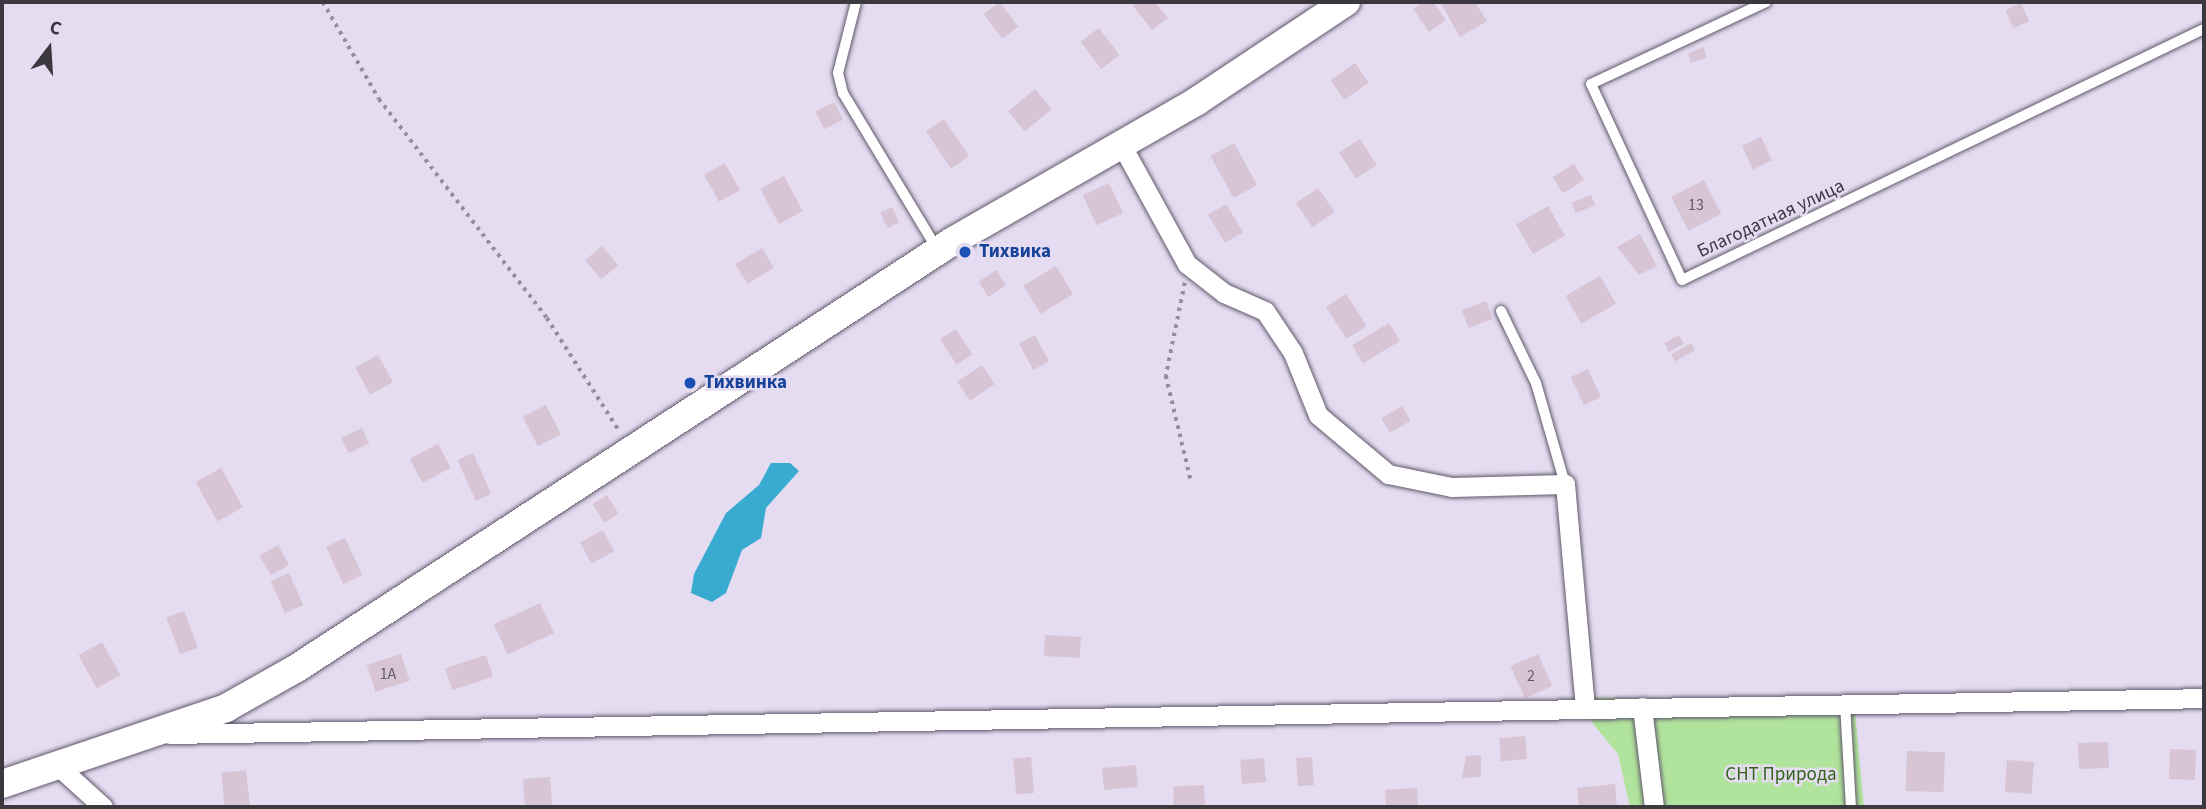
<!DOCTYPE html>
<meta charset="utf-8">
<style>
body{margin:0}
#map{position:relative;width:2206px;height:809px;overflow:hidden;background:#e5dcf2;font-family:"Source Sans 3",sans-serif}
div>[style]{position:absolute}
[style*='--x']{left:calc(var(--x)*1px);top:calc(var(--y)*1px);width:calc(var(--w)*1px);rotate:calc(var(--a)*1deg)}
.green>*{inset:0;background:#b0e39c}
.water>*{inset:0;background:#39abd1}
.building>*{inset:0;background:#d7c4d4;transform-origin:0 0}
.path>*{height:3.5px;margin-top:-1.75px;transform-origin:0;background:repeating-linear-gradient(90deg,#938d9c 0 3.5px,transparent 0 8.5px)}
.roads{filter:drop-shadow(0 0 2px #60586a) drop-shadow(0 0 2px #60586a)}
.lane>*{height:10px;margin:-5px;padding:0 5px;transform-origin:5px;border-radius:5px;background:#fff}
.street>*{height:19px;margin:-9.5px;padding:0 9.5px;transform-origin:9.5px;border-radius:9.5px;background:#fff}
.secondary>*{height:28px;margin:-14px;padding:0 14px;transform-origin:14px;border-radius:14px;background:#fff}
.dots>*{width:19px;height:19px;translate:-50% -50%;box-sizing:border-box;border:4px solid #e5dcf2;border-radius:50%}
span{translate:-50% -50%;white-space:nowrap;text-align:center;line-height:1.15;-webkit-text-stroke:5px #e5dcf2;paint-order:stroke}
.number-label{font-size:16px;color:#625b65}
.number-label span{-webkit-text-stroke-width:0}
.street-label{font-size:19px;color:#3b3840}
.transit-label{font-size:19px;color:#164399;font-weight:700}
.left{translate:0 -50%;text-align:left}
.park-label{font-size:19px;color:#33621b}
.frame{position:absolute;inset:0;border:4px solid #3b3840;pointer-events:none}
.north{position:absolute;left:14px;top:14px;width:70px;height:70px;-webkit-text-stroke:5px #e5dcf2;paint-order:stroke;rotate:17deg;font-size:19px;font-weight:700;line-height:28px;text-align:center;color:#3b3840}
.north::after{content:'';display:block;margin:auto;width:24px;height:32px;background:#3b3840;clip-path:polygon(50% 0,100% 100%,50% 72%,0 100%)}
</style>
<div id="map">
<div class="green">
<i style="clip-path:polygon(1571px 697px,1854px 702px,1864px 807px,1630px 807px,1618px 754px)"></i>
</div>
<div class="water">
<i style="clip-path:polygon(771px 463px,790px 463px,799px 471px,766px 508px,761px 538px,742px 550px,726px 593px,712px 602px,691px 593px,694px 574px,726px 513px,759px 485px)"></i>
</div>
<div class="building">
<i style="left:1000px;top:2px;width:31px;height:20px;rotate:54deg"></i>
<i style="clip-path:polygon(1138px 2px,1155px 2px,1168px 18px,1152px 30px,1133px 6px)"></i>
<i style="clip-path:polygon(1423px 2px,1433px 2px,1446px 20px,1429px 32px,1413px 9px)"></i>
<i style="clip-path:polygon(1440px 2px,1475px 2px,1487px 21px,1460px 37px)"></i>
<i style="left:2021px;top:3px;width:20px;height:17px;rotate:66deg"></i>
<i style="left:1099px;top:28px;width:34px;height:23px;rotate:53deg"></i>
<i style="clip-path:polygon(1703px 47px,1707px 57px,1691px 63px,1688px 54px)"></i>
<i style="left:1355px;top:63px;width:24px;height:30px;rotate:55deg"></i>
<i style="left:1035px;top:89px;width:26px;height:35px;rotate:50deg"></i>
<i style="left:834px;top:102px;width:20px;height:21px;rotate:63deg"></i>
<i style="left:944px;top:119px;width:45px;height:22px;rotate:56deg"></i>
<i style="left:1761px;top:137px;width:26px;height:21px;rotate:65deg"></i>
<i style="left:1360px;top:139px;width:31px;height:25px;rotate:57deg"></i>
<i style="left:1234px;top:143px;width:48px;height:27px;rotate:61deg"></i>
<i style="left:725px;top:163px;width:31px;height:24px;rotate:61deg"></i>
<i style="left:1574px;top:164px;width:19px;height:25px;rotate:58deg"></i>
<i style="left:784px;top:176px;width:40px;height:27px;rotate:62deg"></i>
<i style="left:1704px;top:180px;width:38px;height:37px;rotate:63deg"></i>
<i style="left:1109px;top:183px;width:33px;height:29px;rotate:65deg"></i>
<i style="left:1318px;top:188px;width:29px;height:27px;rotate:55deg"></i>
<i style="left:1591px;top:195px;width:11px;height:21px;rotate:68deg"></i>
<i style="left:1226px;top:204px;width:33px;height:21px;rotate:59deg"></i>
<i style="left:1548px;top:206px;width:34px;height:37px;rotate:60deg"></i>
<i style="left:892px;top:207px;width:17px;height:13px;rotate:65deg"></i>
<i style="clip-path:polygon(1640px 234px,1657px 266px,1639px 275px,1617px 247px)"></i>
<i style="left:602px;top:246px;width:25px;height:22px;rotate:50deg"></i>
<i style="left:762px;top:248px;width:23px;height:31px;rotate:59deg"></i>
<i style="left:1056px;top:266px;width:33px;height:38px;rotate:59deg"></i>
<i style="left:996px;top:270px;width:18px;height:21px;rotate:56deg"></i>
<i style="left:1600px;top:276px;width:32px;height:40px;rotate:60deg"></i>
<i style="left:1346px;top:294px;width:38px;height:24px;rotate:57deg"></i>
<i style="left:1486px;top:301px;width:19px;height:26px;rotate:69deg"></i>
<i style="left:1389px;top:323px;width:21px;height:43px;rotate:59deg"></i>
<i style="left:956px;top:329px;width:30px;height:19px;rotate:57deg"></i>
<i style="left:1035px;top:335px;width:30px;height:18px;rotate:62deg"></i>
<i style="left:1679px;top:335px;width:10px;height:17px;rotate:61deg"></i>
<i style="left:1691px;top:343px;width:8px;height:23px;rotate:60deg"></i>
<i style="left:378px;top:355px;width:31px;height:26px;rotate:61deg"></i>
<i style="left:982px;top:365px;width:23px;height:30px;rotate:56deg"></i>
<i style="left:1588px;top:369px;width:31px;height:19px;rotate:65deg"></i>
<i style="left:546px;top:405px;width:33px;height:26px;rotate:63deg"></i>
<i style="left:1402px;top:406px;width:17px;height:24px;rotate:59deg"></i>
<i style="left:362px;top:428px;width:17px;height:23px;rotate:65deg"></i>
<i style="left:438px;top:444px;width:27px;height:32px;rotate:62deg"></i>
<i style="left:473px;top:453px;width:45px;height:17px;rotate:66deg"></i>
<i style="left:221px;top:468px;width:45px;height:29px;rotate:61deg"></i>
<i style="left:607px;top:495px;width:22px;height:17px;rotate:58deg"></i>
<i style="left:603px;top:530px;width:24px;height:26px;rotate:62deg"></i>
<i style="left:345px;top:538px;width:41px;height:21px;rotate:65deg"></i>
<i style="left:278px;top:545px;width:23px;height:21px;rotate:61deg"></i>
<i style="left:289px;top:573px;width:35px;height:20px;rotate:66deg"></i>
<i style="left:540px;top:603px;width:33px;height:51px;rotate:65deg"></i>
<i style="left:184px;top:611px;width:39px;height:19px;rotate:69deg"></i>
<i style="left:1045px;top:635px;width:36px;height:21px;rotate:3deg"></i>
<i style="left:102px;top:642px;width:38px;height:27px;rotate:61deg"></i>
<i style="left:401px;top:654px;width:28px;height:36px;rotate:72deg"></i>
<i style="left:1538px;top:654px;width:35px;height:30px;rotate:66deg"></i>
<i style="left:486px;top:655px;width:23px;height:43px;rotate:72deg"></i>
<i style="left:1525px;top:736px;width:23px;height:26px;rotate:85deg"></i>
<i style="left:2108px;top:742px;width:26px;height:30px;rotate:88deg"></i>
<i style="left:2170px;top:749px;width:26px;height:30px;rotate:2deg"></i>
<i style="left:1907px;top:751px;width:38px;height:40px;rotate:2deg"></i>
<i style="clip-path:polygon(1481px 755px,1481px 777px,1462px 778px,1466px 756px)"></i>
<i style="left:1031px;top:757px;width:36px;height:18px;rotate:85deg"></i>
<i style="left:1312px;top:757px;width:28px;height:16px;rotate:86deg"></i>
<i style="left:1264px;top:758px;width:24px;height:24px;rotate:85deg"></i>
<i style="left:2007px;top:760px;width:27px;height:32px;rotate:4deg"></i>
<i style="left:1136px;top:765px;width:22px;height:34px;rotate:85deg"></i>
<i style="left:246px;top:770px;width:36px;height:25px;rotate:84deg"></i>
<i style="left:550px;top:777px;width:30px;height:27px;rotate:86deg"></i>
<i style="clip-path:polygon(1615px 784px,1617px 807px,1579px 807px,1577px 788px)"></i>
<i style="left:1204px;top:785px;width:22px;height:31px;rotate:87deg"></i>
<i style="left:1417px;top:788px;width:19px;height:32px;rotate:87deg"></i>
</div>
<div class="path">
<i style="--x:323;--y:2;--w:112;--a:60"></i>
<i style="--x:379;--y:99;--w:276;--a:52.5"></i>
<i style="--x:547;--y:318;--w:135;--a:57.4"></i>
<i style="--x:1185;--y:283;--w:95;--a:101.5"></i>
<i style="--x:1166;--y:376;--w:108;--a:76.6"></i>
</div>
<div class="roads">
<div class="lane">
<i style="--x:856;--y:2;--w:73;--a:104.2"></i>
<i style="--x:838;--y:73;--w:21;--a:76"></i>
<i style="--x:843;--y:93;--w:182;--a:58.9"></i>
<i style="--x:1766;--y:2;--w:193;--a:154.9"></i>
<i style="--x:1591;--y:84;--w:216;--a:65.1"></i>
<i style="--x:1682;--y:280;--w:579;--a:-25.68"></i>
<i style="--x:1501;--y:311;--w:80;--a:64.1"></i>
<i style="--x:1536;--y:383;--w:105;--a:74"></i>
<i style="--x:1845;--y:704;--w:103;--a:86.7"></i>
</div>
<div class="street">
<i style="--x:1121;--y:144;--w:137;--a:61.2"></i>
<i style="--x:1187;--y:264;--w:47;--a:38.1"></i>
<i style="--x:1224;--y:293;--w:45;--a:23.7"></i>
<i style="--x:1265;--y:311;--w:50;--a:56.3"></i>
<i style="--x:1293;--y:353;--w:67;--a:68"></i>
<i style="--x:1318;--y:415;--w:92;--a:40.1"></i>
<i style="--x:1388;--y:474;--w:65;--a:11.5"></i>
<i style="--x:1452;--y:487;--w:113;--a:-1.5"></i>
<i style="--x:1565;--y:484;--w:225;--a:84.9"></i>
<i style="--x:1642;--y:707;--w:101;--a:83.2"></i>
<i style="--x:169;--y:734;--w:2035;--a:-1.01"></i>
<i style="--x:58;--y:766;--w:61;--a:42.3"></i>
</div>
<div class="secondary">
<i style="--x:2;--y:784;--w:237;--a:-18.7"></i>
<i style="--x:226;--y:708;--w:81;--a:-29.4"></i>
<i style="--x:297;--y:668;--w:783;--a:-33.06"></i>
<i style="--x:953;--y:241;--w:281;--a:-29.8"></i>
<i style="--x:1197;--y:101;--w:179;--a:-33.6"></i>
</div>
</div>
<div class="dots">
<i style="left:965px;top:252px;background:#1a4fb4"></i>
<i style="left:690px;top:383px;background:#1a4fb4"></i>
</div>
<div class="number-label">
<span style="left:1696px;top:205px">13</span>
<span style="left:388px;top:674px">1А</span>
<span style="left:1531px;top:676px">2</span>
</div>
<div class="street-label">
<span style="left:1771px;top:219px;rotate:-25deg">Благодатная улица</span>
</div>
<div class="transit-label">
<span class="left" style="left:979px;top:252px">Тихвика</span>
<span class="left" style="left:704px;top:383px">Тихвинка</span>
</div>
<div class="park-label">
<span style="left:1781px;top:775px">СНТ Природа</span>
</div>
<div class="frame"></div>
<div class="north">С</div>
</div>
